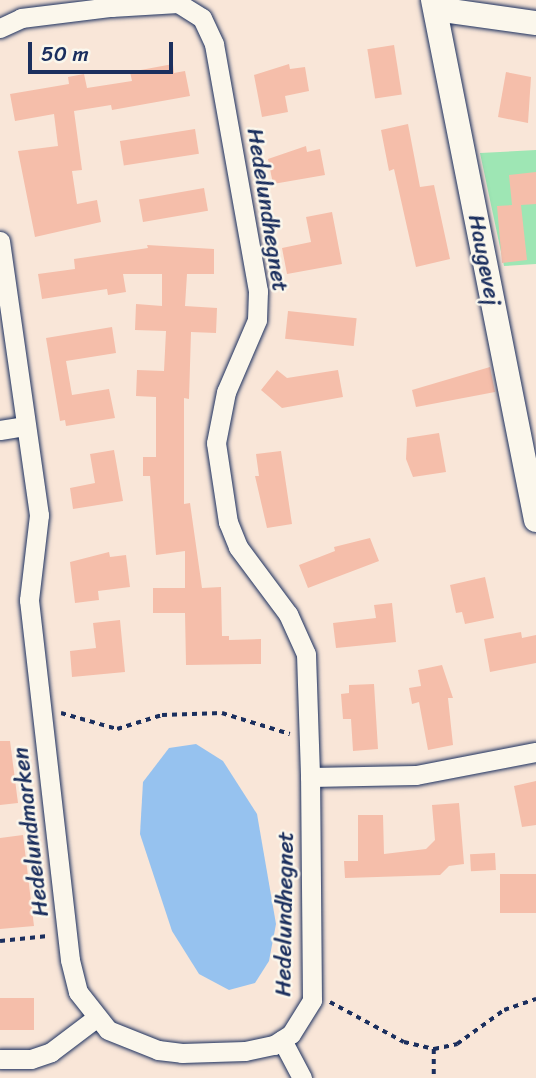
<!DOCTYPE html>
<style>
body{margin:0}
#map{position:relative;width:536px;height:1078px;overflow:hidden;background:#f9e6d8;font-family:Sriracha,sans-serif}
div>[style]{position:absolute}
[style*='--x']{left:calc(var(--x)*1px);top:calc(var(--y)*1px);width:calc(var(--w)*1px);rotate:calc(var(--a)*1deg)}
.green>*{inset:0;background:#9ee6b4}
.water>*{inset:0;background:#96c2ef}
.building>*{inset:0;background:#f5beaa;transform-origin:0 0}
.path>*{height:3.5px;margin-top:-1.75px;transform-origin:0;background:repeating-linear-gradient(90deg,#1b2f5e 0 5px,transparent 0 10px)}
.roads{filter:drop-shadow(0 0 2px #1b2f5e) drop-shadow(0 0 2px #1b2f5e)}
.minor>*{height:19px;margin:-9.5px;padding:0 9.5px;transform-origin:9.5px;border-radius:9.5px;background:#fbf7ec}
.tertiary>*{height:24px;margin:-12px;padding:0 12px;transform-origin:12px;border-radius:12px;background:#fbf7ec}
span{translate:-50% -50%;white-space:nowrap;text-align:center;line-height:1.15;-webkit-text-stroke:5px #fbf7ec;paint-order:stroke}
.street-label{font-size:23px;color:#1b2f5e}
.scale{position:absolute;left:28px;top:42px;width:145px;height:32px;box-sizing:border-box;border:4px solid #1b2f5e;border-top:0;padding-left:9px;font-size:21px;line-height:24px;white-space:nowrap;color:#1b2f5e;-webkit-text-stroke:5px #fbf7ec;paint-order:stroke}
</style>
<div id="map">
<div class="green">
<i style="clip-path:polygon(536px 150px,536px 264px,504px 266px,480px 153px)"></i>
</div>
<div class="water">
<i style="clip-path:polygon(196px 744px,223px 761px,257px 814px,276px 924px,269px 961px,255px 983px,229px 990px,199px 974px,172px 931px,140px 834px,143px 782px,169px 748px)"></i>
</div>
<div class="building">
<i style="left:394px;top:45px;width:50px;height:27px;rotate:81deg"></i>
<i style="clip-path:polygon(173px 64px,174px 73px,185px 71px,190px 96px,112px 110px,111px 105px,74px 111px,82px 170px,72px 171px,77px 204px,97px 200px,101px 222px,35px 237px,18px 151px,58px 146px,54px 114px,15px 121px,10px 94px,69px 84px,68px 77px,84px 74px,87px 88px,132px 81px,130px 72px)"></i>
<i style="clip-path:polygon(289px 64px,290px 69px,305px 67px,309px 91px,285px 96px,288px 112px,262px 117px,254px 75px)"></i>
<i style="clip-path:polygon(506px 72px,531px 77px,528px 123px,498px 117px)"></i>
<i style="clip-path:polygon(408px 124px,420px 187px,434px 185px,450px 259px,416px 267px,394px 169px,389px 171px,381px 130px)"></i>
<i style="left:195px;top:129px;width:25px;height:76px;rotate:81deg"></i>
<i style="clip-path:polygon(306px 146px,307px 152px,320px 149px,325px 175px,273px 184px,268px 159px)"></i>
<i style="clip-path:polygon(536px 172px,536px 204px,521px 205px,527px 260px,502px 263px,497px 206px,512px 205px,509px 175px)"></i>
<i style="left:204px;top:188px;width:23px;height:66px;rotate:80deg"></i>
<i style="clip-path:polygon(332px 212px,342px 264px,287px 274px,282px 248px,311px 242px,306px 217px)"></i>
<i style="clip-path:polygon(147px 245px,214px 249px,214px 274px,187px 274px,185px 306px,217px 308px,216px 333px,191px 332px,189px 399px,184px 398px,184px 504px,190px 503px,202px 588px,221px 587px,222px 636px,229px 636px,229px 640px,261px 639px,261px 664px,186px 665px,185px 613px,153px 613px,153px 588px,185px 588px,185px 551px,156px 555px,150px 476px,143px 476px,143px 457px,156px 457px,156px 397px,136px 396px,137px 370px,164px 371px,166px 331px,135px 330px,136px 304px,162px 306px,162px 274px,123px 274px,126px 292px,108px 295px,107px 289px,42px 299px,38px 274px,75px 269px,74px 259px,148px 248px)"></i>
<i style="left:288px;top:311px;width:69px;height:28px;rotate:6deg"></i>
<i style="clip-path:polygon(112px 327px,116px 353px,66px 361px,72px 395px,109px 389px,115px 418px,66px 426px,65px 420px,60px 421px,46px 338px)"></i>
<i style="clip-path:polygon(490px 367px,495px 392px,416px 407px,412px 390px)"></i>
<i style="clip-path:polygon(277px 370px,287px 378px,338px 370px,343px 397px,282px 408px,261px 390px)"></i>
<i style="clip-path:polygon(439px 433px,446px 472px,413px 477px,406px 459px,407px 438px)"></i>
<i style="clip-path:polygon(114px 450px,123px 501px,73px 509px,70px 488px,95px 483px,90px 454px)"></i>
<i style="clip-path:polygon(281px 451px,292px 524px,267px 528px,255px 476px,259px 476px,256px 454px)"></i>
<i style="clip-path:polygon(370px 538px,379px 561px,308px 588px,299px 565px,335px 551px,334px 547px)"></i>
<i style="clip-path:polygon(109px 552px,110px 557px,126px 555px,130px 587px,98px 591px,99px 600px,75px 603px,70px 562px)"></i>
<i style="clip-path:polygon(485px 577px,494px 618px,465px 624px,462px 612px,456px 613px,450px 585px)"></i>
<i style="clip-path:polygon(392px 603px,396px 642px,336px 648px,333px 623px,376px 618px,374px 605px)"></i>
<i style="clip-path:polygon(120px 620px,125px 672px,72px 677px,70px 651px,96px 648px,93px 623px)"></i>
<i style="clip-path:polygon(521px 632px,522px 638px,536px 635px,536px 663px,490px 672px,484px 639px)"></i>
<i style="clip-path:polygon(442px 665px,453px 698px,448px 698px,453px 745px,428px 750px,419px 702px,412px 704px,409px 688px,421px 686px,418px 670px)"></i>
<i style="clip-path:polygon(374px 684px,378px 749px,353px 751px,351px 719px,343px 719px,341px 694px,349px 693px,349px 685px)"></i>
<i style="clip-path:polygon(0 741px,10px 741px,18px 803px,0 805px)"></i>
<i style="clip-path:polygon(536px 781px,536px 825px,522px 827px,514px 786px)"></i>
<i style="clip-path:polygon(459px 803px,464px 864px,449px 866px,440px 875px,345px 878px,344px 861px,358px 861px,358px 815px,383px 815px,384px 854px,426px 849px,435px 840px,432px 805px)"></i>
<i style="clip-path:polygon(23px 835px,34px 926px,0 929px,0 838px)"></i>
<i style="left:495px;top:853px;width:17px;height:25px;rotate:87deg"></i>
<i style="left:536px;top:874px;width:39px;height:36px;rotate:90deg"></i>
<i style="left:0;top:998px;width:34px;height:32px"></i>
</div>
<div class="path">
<i style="--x:61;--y:713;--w:58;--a:15.9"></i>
<i style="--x:117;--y:729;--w:47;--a:-17.3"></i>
<i style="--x:162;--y:715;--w:60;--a:-1.9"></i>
<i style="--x:222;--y:713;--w:71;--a:17.2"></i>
<i style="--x:0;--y:941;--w:48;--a:-5.9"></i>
<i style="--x:330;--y:1002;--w:84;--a:28.4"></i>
<i style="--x:404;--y:1042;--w:31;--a:13"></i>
<i style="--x:434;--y:1049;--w:24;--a:-12"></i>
<i style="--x:457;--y:1044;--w:58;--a:-35.9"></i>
<i style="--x:504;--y:1010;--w:34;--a:-19"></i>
<i style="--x:434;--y:1049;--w:29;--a:90"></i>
</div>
<div class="roads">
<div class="minor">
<i style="--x:110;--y:0;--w:7;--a:82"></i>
<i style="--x:111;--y:7;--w:67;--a:-3.4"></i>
<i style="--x:178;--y:3;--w:28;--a:32"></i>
<i style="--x:202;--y:18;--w:29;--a:65"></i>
<i style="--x:214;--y:44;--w:251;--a:79.9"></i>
<i style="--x:258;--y:291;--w:29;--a:92"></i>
<i style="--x:257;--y:320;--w:78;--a:113.3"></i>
<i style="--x:226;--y:392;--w:52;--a:101.1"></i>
<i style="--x:216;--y:443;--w:80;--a:81.4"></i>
<i style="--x:228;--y:522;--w:27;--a:68"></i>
<i style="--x:238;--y:547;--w:84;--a:53.3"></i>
<i style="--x:288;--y:614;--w:44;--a:65.8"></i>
<i style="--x:306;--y:654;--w:123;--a:88.1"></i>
<i style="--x:310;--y:777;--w:106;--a:-1.1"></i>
<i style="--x:416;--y:775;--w:122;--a:-10.9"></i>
<i style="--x:0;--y:28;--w:23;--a:-25"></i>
<i style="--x:21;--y:18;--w:91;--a:-7"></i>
<i style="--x:0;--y:241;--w:277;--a:81.9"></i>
<i style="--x:39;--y:515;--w:86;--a:96.7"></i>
<i style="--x:29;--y:600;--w:362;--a:83.5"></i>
<i style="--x:70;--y:960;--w:33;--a:76"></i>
<i style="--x:78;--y:992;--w:48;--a:51.7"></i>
<i style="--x:108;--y:1030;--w:54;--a:21.8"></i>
<i style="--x:158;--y:1050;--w:24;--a:7"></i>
<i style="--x:182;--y:1053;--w:63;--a:-1.8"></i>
<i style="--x:245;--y:1051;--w:30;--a:-12"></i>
<i style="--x:274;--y:1045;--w:20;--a:-33"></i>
<i style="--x:291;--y:1034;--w:40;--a:-58"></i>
<i style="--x:312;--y:1000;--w:223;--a:-90.5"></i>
<i style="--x:0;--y:430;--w:26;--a:-9"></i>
<i style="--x:282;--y:1040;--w:43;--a:62.2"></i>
<i style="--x:0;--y:1059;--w:31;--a:0"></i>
<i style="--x:31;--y:1059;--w:21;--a:-19"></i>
<i style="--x:51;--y:1052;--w:56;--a:-37.1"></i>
</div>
<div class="tertiary">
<i style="--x:433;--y:0;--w:530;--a:78.8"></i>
<i style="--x:436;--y:9;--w:101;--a:8"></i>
</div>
</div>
<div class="street-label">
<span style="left:267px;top:210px;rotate:81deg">Hedelundhegnet</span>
<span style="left:484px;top:260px;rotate:79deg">Haugevej</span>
<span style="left:31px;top:832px;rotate:-97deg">Hedelundmarken</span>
<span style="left:285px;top:914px;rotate:-89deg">Hedelundhegnet</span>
</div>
<div class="scale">50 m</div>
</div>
